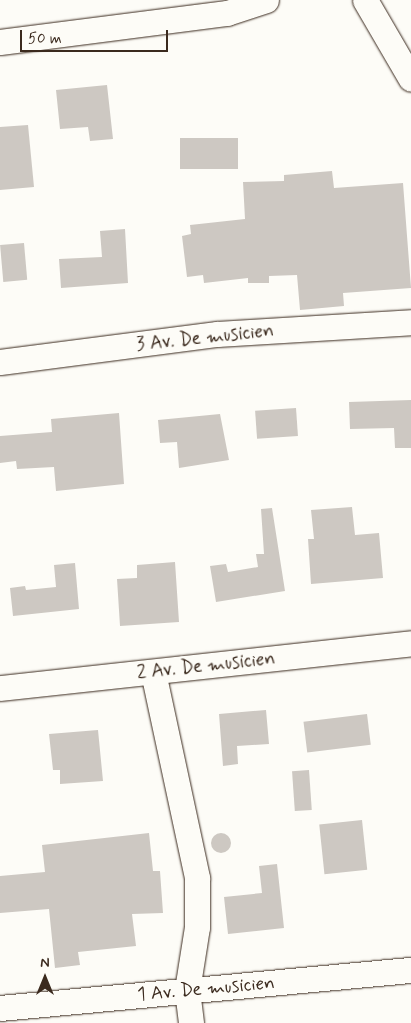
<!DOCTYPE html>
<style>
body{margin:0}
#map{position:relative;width:411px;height:1023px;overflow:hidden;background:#fdfcf7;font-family:Mynerve,sans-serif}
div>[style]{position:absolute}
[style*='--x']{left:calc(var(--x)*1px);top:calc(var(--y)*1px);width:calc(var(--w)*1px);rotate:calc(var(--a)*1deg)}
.building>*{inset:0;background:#cdc8c2;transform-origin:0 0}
.round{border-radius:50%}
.roads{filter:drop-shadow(0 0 1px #3b2a1e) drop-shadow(0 0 1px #3b2a1e)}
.minor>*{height:25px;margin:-12.5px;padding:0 12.5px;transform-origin:12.5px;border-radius:12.5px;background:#fdfcf7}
span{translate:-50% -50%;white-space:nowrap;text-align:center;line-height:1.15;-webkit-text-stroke:4.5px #fdfcf7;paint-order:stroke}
.street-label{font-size:19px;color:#3b2a1e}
.north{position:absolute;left:20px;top:953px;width:50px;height:50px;-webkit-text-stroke:4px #fdfcf7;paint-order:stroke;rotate:0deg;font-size:14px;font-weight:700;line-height:20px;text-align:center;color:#3b2a1e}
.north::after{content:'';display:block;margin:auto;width:18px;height:22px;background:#3b2a1e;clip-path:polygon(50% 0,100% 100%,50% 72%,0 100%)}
.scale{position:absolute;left:20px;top:30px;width:148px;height:22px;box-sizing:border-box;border:2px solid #3b2a1e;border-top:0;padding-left:6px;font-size:15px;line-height:18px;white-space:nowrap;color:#3b2a1e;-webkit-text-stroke:4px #fdfcf7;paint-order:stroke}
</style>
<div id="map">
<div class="building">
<i style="clip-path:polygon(107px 85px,113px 139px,90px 141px,88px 127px,60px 129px,56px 90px)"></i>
<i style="clip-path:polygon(28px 125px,34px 187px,0 190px,0 127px)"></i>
<i style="left:180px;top:138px;width:58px;height:31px"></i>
<i style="clip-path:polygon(332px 171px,334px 188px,403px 183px,411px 288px,343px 293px,344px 306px,300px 310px,297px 275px,269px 276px,269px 283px,248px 283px,248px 278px,204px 283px,203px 275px,187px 277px,182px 236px,191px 234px,190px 225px,245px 219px,243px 182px,284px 181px,284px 175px)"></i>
<i style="clip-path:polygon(125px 229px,128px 283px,61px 288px,59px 259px,102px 257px,100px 231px)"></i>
<i style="left:24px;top:243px;width:37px;height:24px;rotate:85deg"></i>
<i style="clip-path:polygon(411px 400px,411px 448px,395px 448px,394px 428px,350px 429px,349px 402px)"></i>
<i style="left:296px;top:408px;width:28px;height:41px;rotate:86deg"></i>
<i style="clip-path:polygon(119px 413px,124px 484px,56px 491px,54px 467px,17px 469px,16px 461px,0 463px,0 436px,52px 432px,51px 419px)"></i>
<i style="clip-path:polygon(220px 414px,229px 460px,179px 468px,177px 442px,160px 443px,158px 420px)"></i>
<i style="clip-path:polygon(352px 507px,355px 535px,379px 533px,383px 578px,311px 584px,308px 539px,314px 539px,311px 510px)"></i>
<i style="clip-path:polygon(272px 508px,285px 591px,216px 602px,210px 566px,226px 564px,228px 572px,258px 567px,256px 554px,264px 554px,261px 509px)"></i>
<i style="clip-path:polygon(175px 562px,179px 622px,120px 626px,117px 579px,137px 578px,137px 565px)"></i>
<i style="clip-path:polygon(75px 563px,79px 609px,13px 616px,10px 588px,25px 586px,26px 590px,56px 587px,54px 565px)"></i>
<i style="clip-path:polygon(266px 710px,269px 744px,237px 746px,238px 764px,223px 766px,219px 714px)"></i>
<i style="left:367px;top:714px;width:31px;height:64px;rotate:83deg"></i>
<i style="clip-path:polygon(98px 730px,103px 781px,60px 784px,60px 770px,53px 770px,49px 734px)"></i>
<i style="left:309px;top:770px;width:40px;height:17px;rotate:86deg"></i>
<i style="left:362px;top:820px;width:50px;height:43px;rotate:84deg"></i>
<i class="round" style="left:211px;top:833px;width:20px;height:20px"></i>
<i style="clip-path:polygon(149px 833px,153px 871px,160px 871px,163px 913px,132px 914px,136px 946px,78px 952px,80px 965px,55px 968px,49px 909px,0 913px,0 876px,45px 872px,42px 845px)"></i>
<i style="clip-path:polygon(277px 864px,284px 928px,228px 934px,224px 897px,262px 893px,259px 866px)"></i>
</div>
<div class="roads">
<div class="minor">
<i style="--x:365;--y:0;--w:91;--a:59.8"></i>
<i style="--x:0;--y:42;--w:229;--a:-7.3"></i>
<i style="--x:227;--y:13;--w:41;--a:-18.4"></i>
<i style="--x:0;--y:362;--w:219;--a:-7.4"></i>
<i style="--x:217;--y:334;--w:194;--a:-3.5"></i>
<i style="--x:153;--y:672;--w:211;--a:77.9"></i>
<i style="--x:197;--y:878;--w:49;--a:90"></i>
<i style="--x:197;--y:927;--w:64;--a:99"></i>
<i style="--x:187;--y:990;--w:33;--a:83"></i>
<i style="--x:0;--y:688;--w:413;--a:-6.2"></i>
<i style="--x:0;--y:1008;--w:413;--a:-5.3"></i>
</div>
</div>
<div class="street-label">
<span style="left:205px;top:338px;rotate:-6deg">3 Av. De musicien</span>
<span style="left:206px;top:666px;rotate:-6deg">2 Av. De musicien</span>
<span style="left:206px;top:989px;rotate:-5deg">1 Av. De musicien</span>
</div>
<div class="north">N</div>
<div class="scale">50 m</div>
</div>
